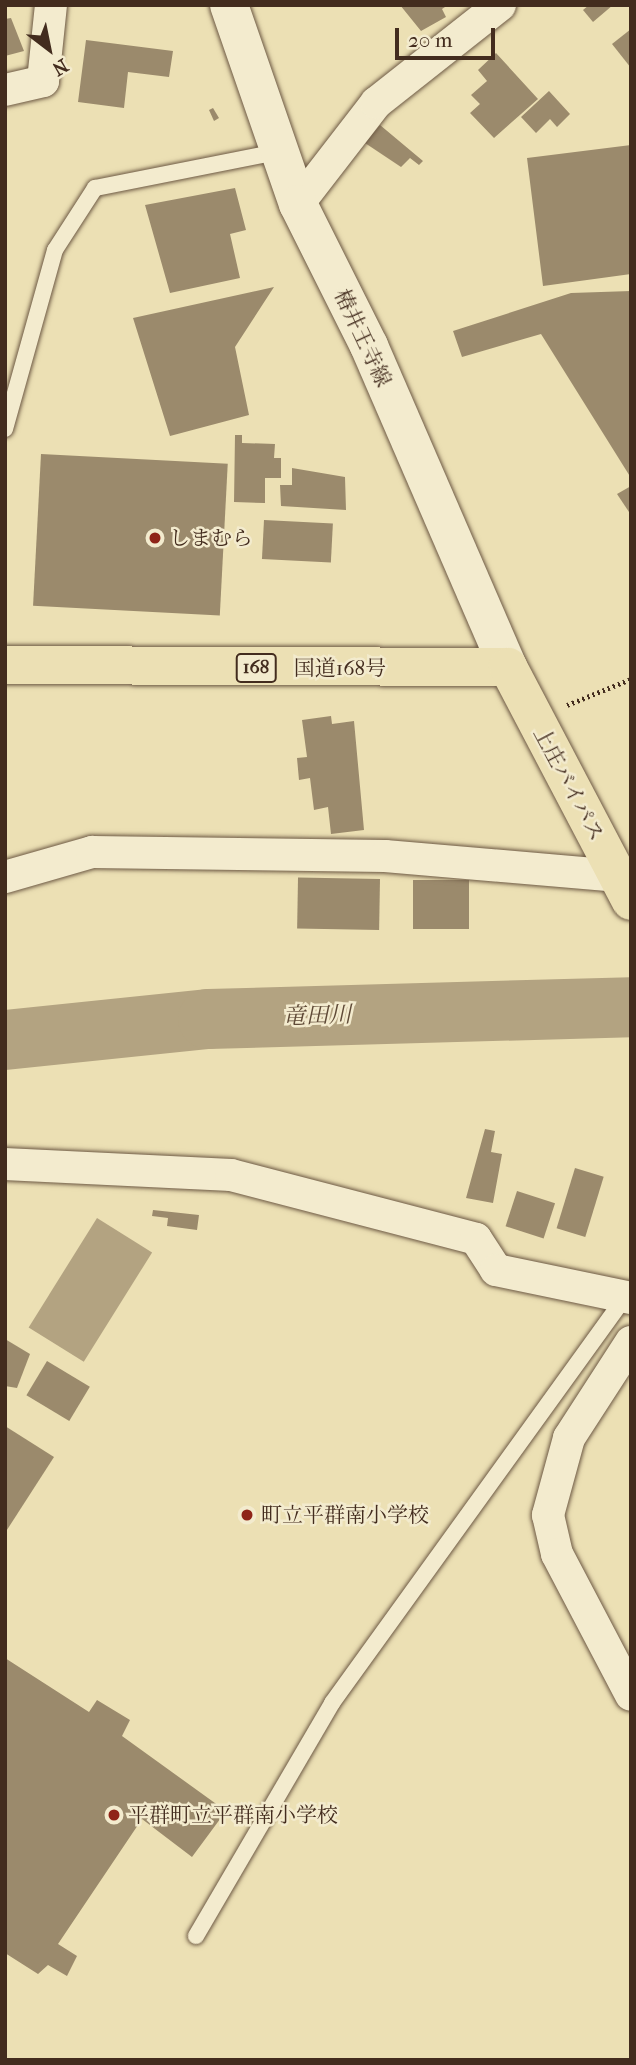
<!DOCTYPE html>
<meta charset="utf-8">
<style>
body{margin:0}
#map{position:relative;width:636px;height:2065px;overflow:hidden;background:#ece0b4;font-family:"IM FELL French Canon","Noto Serif JP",serif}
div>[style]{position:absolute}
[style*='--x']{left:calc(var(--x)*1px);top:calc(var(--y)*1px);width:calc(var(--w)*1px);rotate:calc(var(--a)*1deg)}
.water>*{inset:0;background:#b3a381;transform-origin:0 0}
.river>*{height:60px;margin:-30px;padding:0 30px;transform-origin:30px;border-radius:30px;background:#b3a381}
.building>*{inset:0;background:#9b8a6c;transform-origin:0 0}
.path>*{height:4.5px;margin-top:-2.25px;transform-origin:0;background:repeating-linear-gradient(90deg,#432c1e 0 2px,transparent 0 5.5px)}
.roads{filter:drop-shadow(0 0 2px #6d5944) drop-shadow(0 0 2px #6d5944)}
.lane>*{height:16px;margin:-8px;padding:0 8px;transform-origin:8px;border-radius:8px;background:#f3ebce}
.street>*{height:32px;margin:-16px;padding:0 16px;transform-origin:16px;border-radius:16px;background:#f3ebce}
.secondary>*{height:38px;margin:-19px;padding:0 19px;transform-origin:19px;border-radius:19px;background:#f3ebce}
.highway>*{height:38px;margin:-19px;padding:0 19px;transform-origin:19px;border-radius:19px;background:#ece0b4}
.dots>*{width:19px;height:19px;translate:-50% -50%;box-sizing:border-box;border:4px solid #f3ebce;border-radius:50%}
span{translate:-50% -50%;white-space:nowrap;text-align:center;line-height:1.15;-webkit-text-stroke:5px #f3ebce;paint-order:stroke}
.shield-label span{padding:2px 5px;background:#f3ebce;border:2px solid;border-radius:5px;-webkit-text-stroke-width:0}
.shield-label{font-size:19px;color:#432c1e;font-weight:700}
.street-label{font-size:21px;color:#432c1e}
.poi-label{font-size:21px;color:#432c1e}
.left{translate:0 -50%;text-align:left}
.water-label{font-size:23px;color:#5f4a37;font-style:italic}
.frame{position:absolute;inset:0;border:7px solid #432c1e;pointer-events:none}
.north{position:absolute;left:14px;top:14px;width:70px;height:70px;-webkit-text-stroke:5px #f3ebce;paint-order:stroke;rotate:148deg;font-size:19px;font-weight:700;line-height:28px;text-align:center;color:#432c1e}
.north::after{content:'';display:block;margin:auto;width:24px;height:32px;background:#432c1e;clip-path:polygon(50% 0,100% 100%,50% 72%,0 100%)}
.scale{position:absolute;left:395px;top:28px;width:100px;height:32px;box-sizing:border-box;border:4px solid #432c1e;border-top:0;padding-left:9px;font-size:21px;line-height:24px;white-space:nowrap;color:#432c1e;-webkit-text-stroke:5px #f3ebce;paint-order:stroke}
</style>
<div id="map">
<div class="water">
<i style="left:97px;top:1218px;width:65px;height:129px;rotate:32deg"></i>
</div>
<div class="river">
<i style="--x:5;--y:1040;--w:204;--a:-5.9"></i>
<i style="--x:208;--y:1019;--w:423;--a:-1.6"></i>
</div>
<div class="building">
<i style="clip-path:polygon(400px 5px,448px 5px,442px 9px,446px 17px,421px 31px)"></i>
<i style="clip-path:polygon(589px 5px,613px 5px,593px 22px,583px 10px)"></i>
<i style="clip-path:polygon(11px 18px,24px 51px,5px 56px,5px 19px)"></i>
<i style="clip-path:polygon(631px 29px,631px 68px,612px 44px)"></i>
<i style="clip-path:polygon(86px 40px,173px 51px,169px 77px,128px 72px,124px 108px,78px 102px)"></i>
<i style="clip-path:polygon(496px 53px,538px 99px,494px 138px,470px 113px,480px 104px,471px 95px,487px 81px,478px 70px)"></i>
<i style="clip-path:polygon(549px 91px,570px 114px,557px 127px,550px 119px,536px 133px,521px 117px)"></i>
<i style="clip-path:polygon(213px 108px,219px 118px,214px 121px,209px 110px)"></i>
<i style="clip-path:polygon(380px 125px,423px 161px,419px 165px,410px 158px,401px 167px,365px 143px)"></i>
<i style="clip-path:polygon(631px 145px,631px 274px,543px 286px,527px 158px)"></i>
<i style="clip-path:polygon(235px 188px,246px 230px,230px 234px,240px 278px,170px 293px,145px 205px)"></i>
<i style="clip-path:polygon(274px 287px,235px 347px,249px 415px,170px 436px,133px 318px)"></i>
<i style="clip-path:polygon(631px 291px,631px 478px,541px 334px,462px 357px,453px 331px,571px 293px)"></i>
<i style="clip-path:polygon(235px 435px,242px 435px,242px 443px,275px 444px,274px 458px,281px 458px,281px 478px,265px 478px,265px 503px,234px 502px)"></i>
<i style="left:41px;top:454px;width:187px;height:152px;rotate:3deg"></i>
<i style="clip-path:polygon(292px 468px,345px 477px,346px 510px,281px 506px,280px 485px,292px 485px)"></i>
<i style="clip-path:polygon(631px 486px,631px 515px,617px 494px)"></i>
<i style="left:264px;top:520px;width:69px;height:39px;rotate:3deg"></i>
<i style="clip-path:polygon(331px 716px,332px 724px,354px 721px,364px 830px,331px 834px,328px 807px,314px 810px,310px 778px,299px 780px,297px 758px,307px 757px,302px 720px)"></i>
<i style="left:380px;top:879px;width:51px;height:82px;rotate:91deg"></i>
<i style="left:413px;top:880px;width:56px;height:49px"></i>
<i style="clip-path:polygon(485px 1129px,495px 1131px,491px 1152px,502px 1154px,493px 1203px,466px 1198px)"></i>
<i style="left:575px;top:1168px;width:30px;height:63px;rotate:17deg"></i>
<i style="left:517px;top:1191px;width:40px;height:37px;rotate:18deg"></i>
<i style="clip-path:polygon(153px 1210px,199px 1215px,197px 1230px,167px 1226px,168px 1218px,152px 1216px)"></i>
<i style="clip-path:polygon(5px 1339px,30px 1354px,17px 1388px,5px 1386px)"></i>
<i style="left:47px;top:1361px;width:50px;height:40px;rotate:31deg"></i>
<i style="clip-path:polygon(5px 1426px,54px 1457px,5px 1533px)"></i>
<i style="clip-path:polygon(5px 1658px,89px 1712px,97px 1700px,130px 1720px,122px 1736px,226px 1811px,192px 1857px,142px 1819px,58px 1944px,77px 1956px,67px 1976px,48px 1965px,38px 1974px,5px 1953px)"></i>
</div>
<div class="path">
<i style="--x:567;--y:705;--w:69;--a:-22.1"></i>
</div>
<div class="roads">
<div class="lane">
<i style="--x:5;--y:429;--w:186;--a:-74.4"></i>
<i style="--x:55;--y:250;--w:74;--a:-57.2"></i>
<i style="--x:95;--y:188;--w:186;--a:-11.2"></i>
<i style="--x:196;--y:1936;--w:270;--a:-59.7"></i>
<i style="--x:332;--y:1703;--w:501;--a:-54.18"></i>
</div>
<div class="street">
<i style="--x:5;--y:90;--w:39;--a:-13"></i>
<i style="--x:43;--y:81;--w:76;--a:-84"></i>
<i style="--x:298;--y:204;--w:128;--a:-52.3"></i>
<i style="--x:376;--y:103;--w:158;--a:-38.3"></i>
<i style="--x:5;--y:877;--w:91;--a:-16"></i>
<i style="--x:92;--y:852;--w:293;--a:0.8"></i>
<i style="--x:385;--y:856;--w:247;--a:4.9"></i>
<i style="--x:5;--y:1164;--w:226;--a:2.8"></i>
<i style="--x:231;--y:1175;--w:253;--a:14.6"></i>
<i style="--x:476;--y:1239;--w:37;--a:57"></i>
<i style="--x:496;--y:1270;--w:138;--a:11.7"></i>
<i style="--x:631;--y:1342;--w:114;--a:122.9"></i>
<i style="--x:569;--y:1438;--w:80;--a:105.3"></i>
<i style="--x:548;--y:1515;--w:40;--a:77"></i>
<i style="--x:557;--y:1554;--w:159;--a:62.3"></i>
</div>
<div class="secondary">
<i style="--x:229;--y:5;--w:211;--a:70.9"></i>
<i style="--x:298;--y:204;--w:159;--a:63.4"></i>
<i style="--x:369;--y:346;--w:350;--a:66.6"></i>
</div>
<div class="highway">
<i style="--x:5;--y:665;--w:503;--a:0.23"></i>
<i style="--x:508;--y:667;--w:264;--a:62.3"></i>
</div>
</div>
<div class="dots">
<i style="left:155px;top:538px;background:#8f2418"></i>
<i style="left:247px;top:1515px;background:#8f2418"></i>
<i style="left:114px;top:1815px;background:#8f2418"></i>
</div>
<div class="shield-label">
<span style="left:256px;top:668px">168</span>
</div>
<div class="street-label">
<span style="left:363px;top:338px;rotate:65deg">椿井王寺線</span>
<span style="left:340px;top:668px">国道168号</span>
<span style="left:569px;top:784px;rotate:62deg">上庄バイパス</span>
</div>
<div class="poi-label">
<span class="left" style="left:169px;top:538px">しまむら</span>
<span class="left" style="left:261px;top:1515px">町立平群南小学校</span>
<span class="left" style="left:128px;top:1815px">平群町立平群南小学校</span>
</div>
<div class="water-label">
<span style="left:317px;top:1016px;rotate:-2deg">竜田川</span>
</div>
<div class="frame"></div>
<div class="north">N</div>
<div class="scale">20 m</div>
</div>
